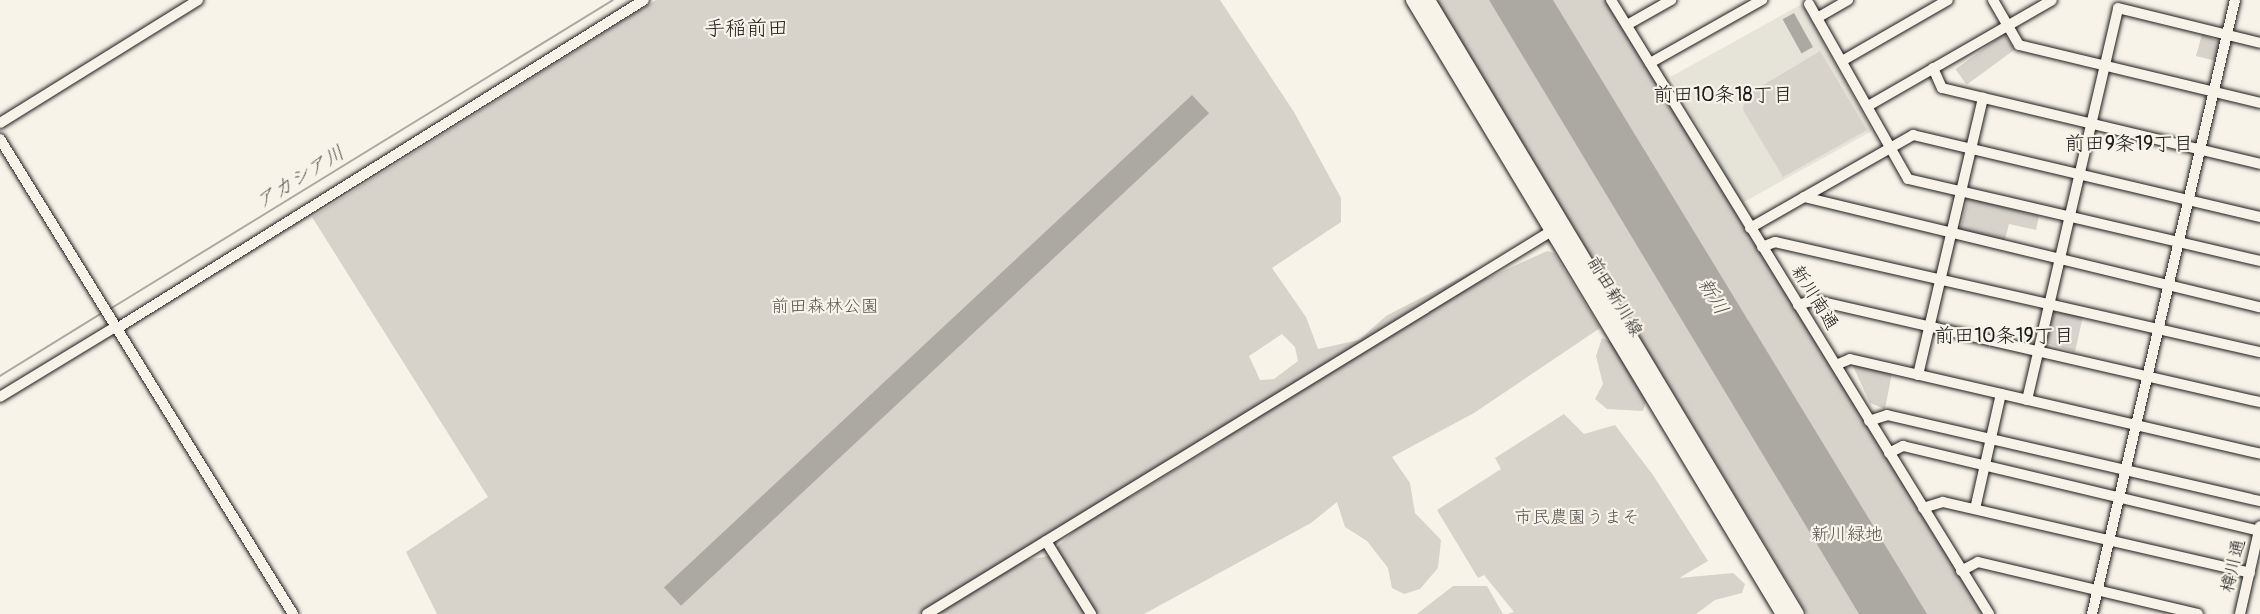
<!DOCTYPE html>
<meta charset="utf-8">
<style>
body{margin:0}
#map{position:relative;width:2260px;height:614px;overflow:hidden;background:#f7f3e8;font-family:Pangolin,"Klee One",sans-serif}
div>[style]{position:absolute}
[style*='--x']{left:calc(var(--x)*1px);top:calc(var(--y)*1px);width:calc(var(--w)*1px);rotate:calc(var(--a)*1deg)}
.built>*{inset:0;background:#e6e3d9;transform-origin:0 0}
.green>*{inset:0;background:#d7d3cb;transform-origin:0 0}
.water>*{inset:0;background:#aca9a2;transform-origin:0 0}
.stream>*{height:2px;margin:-1px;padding:0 1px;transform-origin:1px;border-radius:1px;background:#aca9a2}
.roads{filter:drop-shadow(0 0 2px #1c1c1c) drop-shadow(0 0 2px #1c1c1c)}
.minor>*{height:10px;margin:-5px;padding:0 5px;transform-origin:5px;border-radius:5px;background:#f7f3e8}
.major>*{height:14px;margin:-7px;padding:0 7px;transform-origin:7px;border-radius:7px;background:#f7f3e8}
span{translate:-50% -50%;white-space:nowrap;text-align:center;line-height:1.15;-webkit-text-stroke:4.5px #f7f3e8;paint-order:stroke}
.street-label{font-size:18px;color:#1c1c1c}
.park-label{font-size:18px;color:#545351}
.neighbourhood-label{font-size:20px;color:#1c1c1c}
.water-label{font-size:20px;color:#565452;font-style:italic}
.quarter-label{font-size:21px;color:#1c1c1c}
</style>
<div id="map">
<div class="built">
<i style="left:1802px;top:4px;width:145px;height:150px;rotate:61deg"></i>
</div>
<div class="green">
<i style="clip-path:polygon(evenodd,656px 0,1220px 0,1294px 112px,1341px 198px,1341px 222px,1272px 268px,1306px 317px,1318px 349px,1359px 340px,1386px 316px,1473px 271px,1488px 278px,1547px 251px,1554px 253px,1600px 328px,1474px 413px,1392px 457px,1410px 483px,1415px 513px,1441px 540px,1438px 568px,1420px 589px,1404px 594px,1392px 588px,1388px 568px,1367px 541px,1345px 527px,1337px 502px,1311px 523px,1144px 614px,437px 614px,406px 552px,488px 497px,312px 217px,656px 0,1282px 334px,1295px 347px,1298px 361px,1274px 379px,1260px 380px,1249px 356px,1282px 334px,656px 0,1231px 424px,1221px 442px,1129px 498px,1133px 484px,1231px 424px,656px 0,1078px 527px,1048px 556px,1021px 561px,1078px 527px)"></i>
<i style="clip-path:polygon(1436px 0,1606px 0,1983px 614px,1807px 614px)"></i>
<i style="left:2004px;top:34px;width:19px;height:60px;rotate:54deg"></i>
<i style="clip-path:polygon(2202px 34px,2220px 42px,2216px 61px,2196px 56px)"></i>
<i style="clip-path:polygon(1820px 51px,1867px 130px,1783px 177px,1743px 110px,1745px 96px)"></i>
<i style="clip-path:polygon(1968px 198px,2039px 216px,2036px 230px,2009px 224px,2004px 243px,1960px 231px)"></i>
<i style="clip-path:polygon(2054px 312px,2083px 316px,2075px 352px,2046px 343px)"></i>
<i style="clip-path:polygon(1602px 338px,1613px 343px,1646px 401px,1643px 411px,1607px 409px,1595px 399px,1603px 384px,1596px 356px)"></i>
<i style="clip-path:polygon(1852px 364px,1892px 373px,1885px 409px,1870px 403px)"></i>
<i style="clip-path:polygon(1564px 414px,1584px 434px,1615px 425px,1653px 475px,1708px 561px,1679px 578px,1733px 573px,1745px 584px,1742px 593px,1715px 600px,1696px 614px,1507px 614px,1514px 612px,1484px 575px,1478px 578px,1437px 510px,1501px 469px,1495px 458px)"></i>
<i style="clip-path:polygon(1453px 586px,1487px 586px,1503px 614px,1417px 614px)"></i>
</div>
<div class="water">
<i style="clip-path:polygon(1489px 0,1553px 0,1927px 614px,1859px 614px)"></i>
<i style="left:1794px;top:13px;width:39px;height:13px;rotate:61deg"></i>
<i style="left:1192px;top:95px;width:25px;height:722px;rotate:47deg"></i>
</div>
<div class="stream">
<i style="--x:110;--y:309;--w:590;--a:-31.56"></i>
<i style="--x:0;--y:376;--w:120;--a:-31.7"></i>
</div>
<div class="roads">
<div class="minor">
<i style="--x:1611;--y:0;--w:721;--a:58.38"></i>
<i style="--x:1993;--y:0;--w:52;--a:60"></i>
<i style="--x:2019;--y:45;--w:248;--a:13.5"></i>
<i style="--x:1809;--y:4;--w:201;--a:60.5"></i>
<i style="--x:1908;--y:179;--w:361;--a:13.1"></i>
<i style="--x:1817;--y:18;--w:36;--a:-30"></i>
<i style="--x:1627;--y:25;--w:51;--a:-29.6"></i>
<i style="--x:1842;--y:61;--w:122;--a:-29.9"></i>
<i style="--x:1650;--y:63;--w:129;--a:-29.4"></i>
<i style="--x:1933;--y:68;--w:22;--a:66"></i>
<i style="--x:1942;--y:88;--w:327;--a:13.4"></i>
<i style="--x:1868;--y:106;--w:212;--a:-29.9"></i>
<i style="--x:0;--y:123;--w:233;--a:-31.8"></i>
<i style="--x:0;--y:139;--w:558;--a:58.33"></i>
<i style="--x:1804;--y:197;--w:469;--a:13.6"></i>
<i style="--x:1750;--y:228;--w:188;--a:-29.7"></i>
<i style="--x:1913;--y:135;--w:357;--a:13.3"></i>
<i style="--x:1762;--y:247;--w:14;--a:-21"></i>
<i style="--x:1775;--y:242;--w:497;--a:12.8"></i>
<i style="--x:1798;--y:305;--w:17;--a:-17"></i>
<i style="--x:1814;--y:300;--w:458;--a:12.9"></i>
<i style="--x:116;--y:329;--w:622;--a:-31.93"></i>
<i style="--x:1836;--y:365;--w:15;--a:-23"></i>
<i style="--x:1850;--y:359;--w:421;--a:13"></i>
<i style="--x:1918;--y:375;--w:285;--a:-76.8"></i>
<i style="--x:0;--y:397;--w:135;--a:-31.3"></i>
<i style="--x:2027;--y:400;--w:402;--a:-76.9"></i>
<i style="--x:2118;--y:8;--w:146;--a:13.8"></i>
<i style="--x:1869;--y:421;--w:19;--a:-18"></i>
<i style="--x:1887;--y:415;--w:383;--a:13"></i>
<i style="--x:1889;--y:453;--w:16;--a:-27"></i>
<i style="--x:1903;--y:446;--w:366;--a:13.4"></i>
<i style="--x:1923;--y:508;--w:21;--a:-17"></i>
<i style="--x:1943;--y:502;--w:315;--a:13"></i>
<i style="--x:1975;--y:509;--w:118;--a:-77.3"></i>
<i style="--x:1046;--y:541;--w:86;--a:58.3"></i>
<i style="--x:1961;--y:571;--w:19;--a:-28"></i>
<i style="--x:1978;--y:562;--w:226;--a:13.3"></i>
<i style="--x:927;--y:614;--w:740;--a:-31.52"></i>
<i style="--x:2092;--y:614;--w:630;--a:-76.89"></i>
<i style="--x:2240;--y:614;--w:90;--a:-77.2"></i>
</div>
<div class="major">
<i style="--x:1413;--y:0;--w:717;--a:58.93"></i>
<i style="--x:1428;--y:0;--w:716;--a:59"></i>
</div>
</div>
<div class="street-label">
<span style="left:1614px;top:297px;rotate:59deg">前田新川線</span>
<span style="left:1814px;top:298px;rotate:58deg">新川南通</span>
<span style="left:2234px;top:566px;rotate:-77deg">樽川通</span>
</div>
<div class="park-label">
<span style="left:825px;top:307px">前田森林公園</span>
<span style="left:1577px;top:518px">市民農園うまそ</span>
<span style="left:1847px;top:535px">新川緑地</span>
</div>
<div class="neighbourhood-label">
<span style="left:1723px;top:94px">前田10条18丁目</span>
<span style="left:2129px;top:143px">前田9条19丁目</span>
<span style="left:2004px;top:335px">前田10条19丁目</span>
</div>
<div class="water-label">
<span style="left:300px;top:177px;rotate:-32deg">アカシア川</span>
<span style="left:1713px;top:296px;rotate:59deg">新川</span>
</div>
<div class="quarter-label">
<span style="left:746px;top:29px">手稲前田</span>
</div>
</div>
